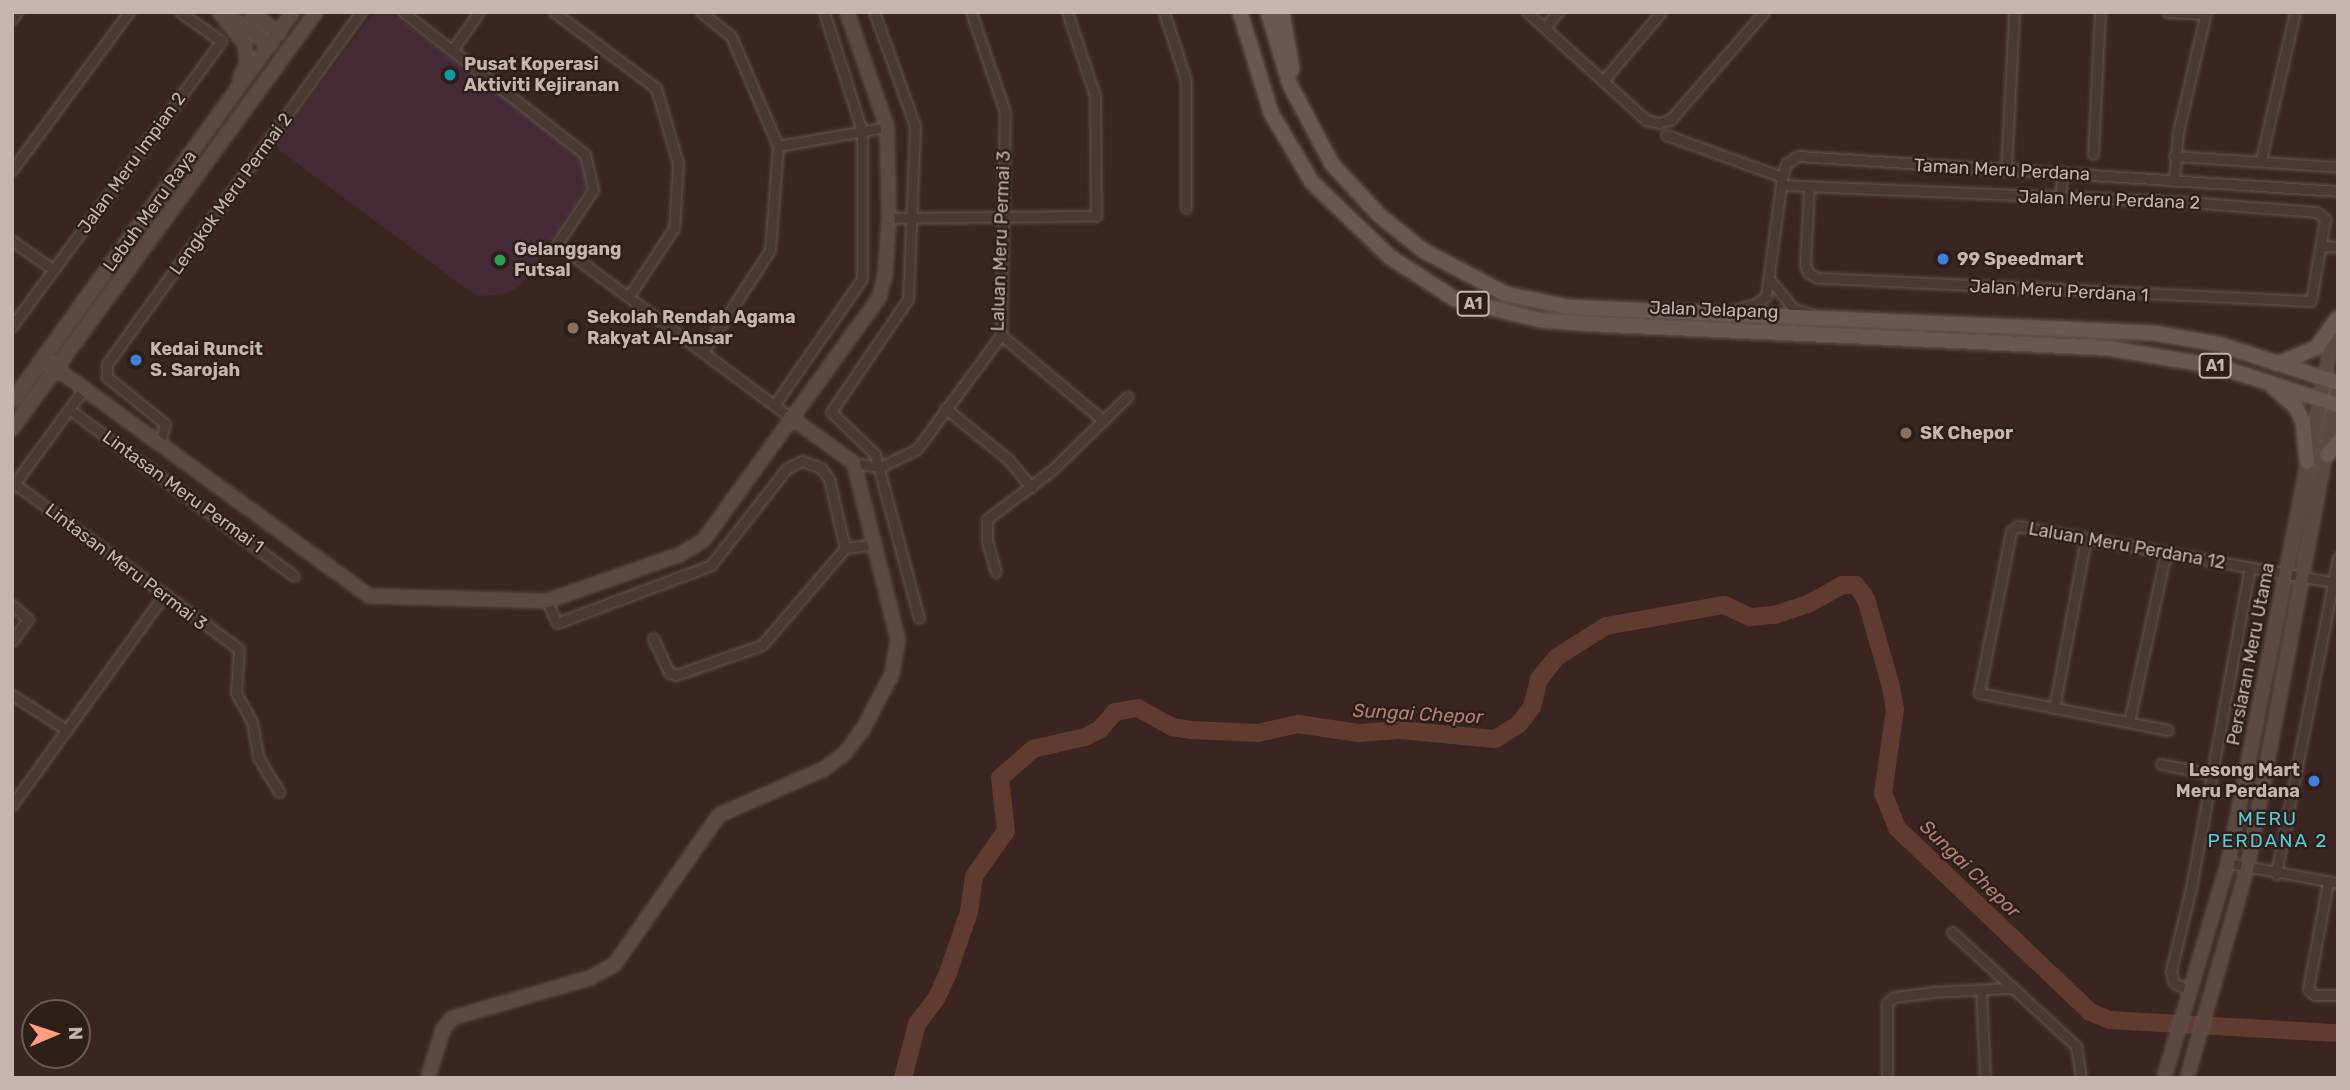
<!DOCTYPE html>
<style>
body{margin:0}
#map{position:relative;width:2350px;height:1090px;overflow:hidden;background:#3a2520;font-family:Rubik,sans-serif}
div>[style]{position:absolute}
[style*='--x']{left:calc(var(--x)*1px);top:calc(var(--y)*1px);width:calc(var(--w)*1px);rotate:calc(var(--a)*1deg)}
.green>*{inset:0;background:#452a35}
.river>*{height:18px;margin:-9px;padding:0 9px;transform-origin:9px;border-radius:9px;background:#603c30}
.roads{filter:drop-shadow(0 0 2px #64544e) drop-shadow(0 0 2px #64544e)}
.street>*{height:9px;margin:-4.5px;padding:0 4.5px;transform-origin:4.5px;border-radius:4.5px;background:#4a3933}
.secondary>*{height:12px;margin:-6px;padding:0 6px;transform-origin:6px;border-radius:6px;background:#5d4941}
.primary>*{height:14px;margin:-7px;padding:0 7px;transform-origin:7px;border-radius:7px;background:#6a5751}
.dots>*{width:19px;height:19px;translate:-50% -50%;box-sizing:border-box;border:4px solid #2e1e19;border-radius:50%}
span{translate:-50% -50%;white-space:nowrap;text-align:center;line-height:1.15;-webkit-text-stroke:5px #2e1e19;paint-order:stroke}
.shield-label span{padding:2px 5px;background:#2e1e19;border:2px solid;border-radius:5px;-webkit-text-stroke-width:0}
.shield-label{font-size:16px;color:#c6b4ae;font-weight:700}
.poi-label{font-size:18px;color:#c6b4ae;font-weight:700}
.left{translate:0 -50%;text-align:left}
.right{translate:-100% -50%;text-align:right}
.street-label{font-size:18px;color:#c6b4ae}
.water-label{font-size:19px;color:#b18274;font-style:italic}
.neighbourhood-label{font-size:19px;color:#56cdd9;letter-spacing:2px}
.frame{position:absolute;inset:0;border:14px solid #c6b4ae;pointer-events:none}
.north{position:absolute;left:21px;top:999px;width:70px;height:70px;box-sizing:border-box;background:#2e1e19;border:2px solid #6b5a55;border-radius:50%;rotate:88deg;font-size:19px;font-weight:700;line-height:28px;text-align:center;color:#c6b4ae}
.north::after{content:'';display:block;margin:auto;width:24px;height:32px;background:#fd9f7c;clip-path:polygon(50% 0,100% 100%,50% 72%,0 100%)}
</style>
<div id="map">
<div class="green">
<i style="clip-path:polygon(389px 12px,572px 145px,582px 157px,589px 184px,520px 286px,506px 294px,479px 296px,466px 289px,278px 149px,277px 143px,372px 15px)"></i>
</div>
<div class="river">
<i style="--x:903;--y:1078;--w:56;--a:-75.5"></i>
<i style="--x:917;--y:1024;--w:31;--a:-53"></i>
<i style="--x:936;--y:999;--w:29;--a:-65"></i>
<i style="--x:948;--y:973;--w:65;--a:-71"></i>
<i style="--x:969;--y:912;--w:36;--a:-82"></i>
<i style="--x:974;--y:876;--w:55;--a:-54.6"></i>
<i style="--x:1006;--y:831;--w:53;--a:-96.5"></i>
<i style="--x:1000;--y:778;--w:44;--a:-41.3"></i>
<i style="--x:1033;--y:749;--w:53;--a:-13"></i>
<i style="--x:1085;--y:737;--w:16;--a:-27"></i>
<i style="--x:1099;--y:730;--w:24;--a:-48"></i>
<i style="--x:1115;--y:712;--w:23;--a:-10"></i>
<i style="--x:1138;--y:708;--w:39;--a:29"></i>
<i style="--x:1172;--y:727;--w:20;--a:9"></i>
<i style="--x:1192;--y:730;--w:66;--a:2.6"></i>
<i style="--x:1258;--y:733;--w:41;--a:-12.7"></i>
<i style="--x:1298;--y:724;--w:61;--a:8.5"></i>
<i style="--x:1358;--y:733;--w:42;--a:-4.1"></i>
<i style="--x:1400;--y:730;--w:95;--a:5.4"></i>
<i style="--x:1495;--y:739;--w:28;--a:-32"></i>
<i style="--x:1519;--y:724;--w:21;--a:-53"></i>
<i style="--x:1532;--y:707;--w:29;--a:-76"></i>
<i style="--x:1539;--y:679;--w:28;--a:-51"></i>
<i style="--x:1557;--y:657;--w:58;--a:-32.3"></i>
<i style="--x:1606;--y:626;--w:120;--a:-10.1"></i>
<i style="--x:1724;--y:605;--w:29;--a:25"></i>
<i style="--x:1750;--y:617;--w:24;--a:-5"></i>
<i style="--x:1774;--y:615;--w:38;--a:-18"></i>
<i style="--x:1810;--y:603;--w:37;--a:-29"></i>
<i style="--x:1842;--y:585;--w:14;--a:0"></i>
<i style="--x:1856;--y:585;--w:17;--a:54"></i>
<i style="--x:1866;--y:599;--w:91;--a:74.1"></i>
<i style="--x:1891;--y:687;--w:22;--a:80"></i>
<i style="--x:1895;--y:709;--w:85;--a:98.1"></i>
<i style="--x:1883;--y:793;--w:38;--a:68"></i>
<i style="--x:1897;--y:828;--w:267;--a:43.6"></i>
<i style="--x:2090;--y:1012;--w:22;--a:22"></i>
<i style="--x:2110;--y:1020;--w:228;--a:3.3"></i>
</div>
<div class="roads">
<div class="street">
<i style="--x:403;--y:12;--w:231;--a:38"></i>
<i style="--x:585;--y:154;--w:37;--a:77"></i>
<i style="--x:593;--y:190;--w:65;--a:123.7"></i>
<i style="--x:557;--y:244;--w:290;--a:36.6"></i>
<i style="--x:554;--y:12;--w:127;--a:36.7"></i>
<i style="--x:656;--y:88;--w:78;--a:73.7"></i>
<i style="--x:678;--y:163;--w:65;--a:93.5"></i>
<i style="--x:674;--y:228;--w:82;--a:123.5"></i>
<i style="--x:701;--y:12;--w:38;--a:39"></i>
<i style="--x:731;--y:36;--w:120;--a:66.9"></i>
<i style="--x:778;--y:146;--w:104;--a:94.4"></i>
<i style="--x:770;--y:250;--w:121;--a:123.2"></i>
<i style="--x:874;--y:12;--w:121;--a:70.2"></i>
<i style="--x:915;--y:126;--w:173;--a:92.3"></i>
<i style="--x:908;--y:299;--w:137;--a:124.3"></i>
<i style="--x:831;--y:412;--w:61;--a:43.7"></i>
<i style="--x:875;--y:454;--w:170;--a:75"></i>
<i style="--x:1164;--y:12;--w:72;--a:72.3"></i>
<i style="--x:1186;--y:81;--w:127;--a:90"></i>
<i style="--x:1527;--y:12;--w:161;--a:42.2"></i>
<i style="--x:1646;--y:120;--w:13;--a:13"></i>
<i style="--x:1659;--y:123;--w:13;--a:-18"></i>
<i style="--x:1671;--y:119;--w:142;--a:-49"></i>
<i style="--x:2167;--y:12;--w:38;--a:3"></i>
<i style="--x:12;--y:19;--w:9;--a:-54"></i>
<i style="--x:1545;--y:27;--w:20;--a:-49"></i>
<i style="--x:453;--y:49;--w:45;--a:-54.9"></i>
<i style="--x:1603;--y:81;--w:90;--a:-50"></i>
<i style="--x:1666;--y:135;--w:123;--a:19.9"></i>
<i style="--x:778;--y:146;--w:111;--a:-9.9"></i>
<i style="--x:2093;--y:154;--w:142;--a:-87.2"></i>
<i style="--x:2174;--y:156;--w:164;--a:3.8"></i>
<i style="--x:2261;--y:159;--w:151;--a:-77"></i>
<i style="--x:12;--y:170;--w:197;--a:-53.5"></i>
<i style="--x:2006;--y:171;--w:159;--a:-87.1"></i>
<i style="--x:2174;--y:181;--w:49;--a:-85.3"></i>
<i style="--x:2178;--y:132;--w:123;--a:-76.9"></i>
<i style="--x:1781;--y:185;--w:407;--a:2.4"></i>
<i style="--x:2188;--y:202;--w:129;--a:4.4"></i>
<i style="--x:2317;--y:212;--w:11;--a:41"></i>
<i style="--x:2325;--y:219;--w:83;--a:99.7"></i>
<i style="--x:2311;--y:301;--w:494;--a:-177.3"></i>
<i style="--x:1818;--y:278;--w:11;--a:-153"></i>
<i style="--x:1808;--y:273;--w:9;--a:-108"></i>
<i style="--x:1805;--y:264;--w:77;--a:-87"></i>
<i style="--x:2060;--y:198;--w:25;--a:-85"></i>
<i style="--x:889;--y:218;--w:207;--a:-0.6"></i>
<i style="--x:1096;--y:216;--w:120;--a:-90.5"></i>
<i style="--x:1095;--y:96;--w:89;--a:-108.4"></i>
<i style="--x:12;--y:241;--w:51;--a:34.6"></i>
<i style="--x:2321;--y:246;--w:17;--a:3"></i>
<i style="--x:1771;--y:281;--w:36;--a:51"></i>
<i style="--x:1794;--y:309;--w:15;--a:16"></i>
<i style="--x:1731;--y:311;--w:26;--a:-16"></i>
<i style="--x:1756;--y:304;--w:13;--a:-39"></i>
<i style="--x:1766;--y:296;--w:120;--a:-82.3"></i>
<i style="--x:1782;--y:177;--w:14;--a:-73"></i>
<i style="--x:1786;--y:164;--w:14;--a:-34"></i>
<i style="--x:1798;--y:156;--w:541;--a:3.71"></i>
<i style="--x:12;--y:326;--w:353;--a:-53.7"></i>
<i style="--x:221;--y:41;--w:50;--a:-144.7"></i>
<i style="--x:1001;--y:335;--w:134;--a:39.9"></i>
<i style="--x:775;--y:404;--w:152;--a:-55.2"></i>
<i style="--x:862;--y:279;--w:148;--a:-90"></i>
<i style="--x:862;--y:131;--w:125;--a:-107.7"></i>
<i style="--x:945;--y:408;--w:82;--a:39.1"></i>
<i style="--x:1009;--y:460;--w:35;--a:51"></i>
<i style="--x:69;--y:409;--w:280;--a:36.6"></i>
<i style="--x:159;--y:445;--w:22;--a:-74"></i>
<i style="--x:165;--y:424;--w:75;--a:-141"></i>
<i style="--x:107;--y:377;--w:13;--a:-90"></i>
<i style="--x:107;--y:364;--w:434;--a:-54.2"></i>
<i style="--x:854;--y:463;--w:26;--a:9"></i>
<i style="--x:880;--y:467;--w:41;--a:-25.9"></i>
<i style="--x:917;--y:449;--w:142;--a:-53.6"></i>
<i style="--x:1001;--y:335;--w:223;--a:-89"></i>
<i style="--x:1005;--y:112;--w:106;--a:-108.8"></i>
<i style="--x:15;--y:484;--w:278;--a:36.4"></i>
<i style="--x:239;--y:649;--w:44;--a:93.9"></i>
<i style="--x:236;--y:693;--w:33;--a:61"></i>
<i style="--x:252;--y:722;--w:36;--a:80"></i>
<i style="--x:258;--y:757;--w:41;--a:59"></i>
<i style="--x:12;--y:487;--w:120;--a:-53.8"></i>
<i style="--x:996;--y:572;--w:32;--a:-106"></i>
<i style="--x:987;--y:541;--w:22;--a:-90"></i>
<i style="--x:987;--y:519;--w:80;--a:-36.9"></i>
<i style="--x:1051;--y:471;--w:107;--a:-44.2"></i>
<i style="--x:547;--y:601;--w:24;--a:66"></i>
<i style="--x:557;--y:623;--w:165;--a:-20.6"></i>
<i style="--x:711;--y:565;--w:123;--a:-51.9"></i>
<i style="--x:787;--y:468;--w:17;--a:-25"></i>
<i style="--x:802;--y:461;--w:20;--a:20"></i>
<i style="--x:821;--y:468;--w:14;--a:54"></i>
<i style="--x:829;--y:479;--w:71;--a:76.9"></i>
<i style="--x:12;--y:605;--w:21;--a:41"></i>
<i style="--x:28;--y:619;--w:27;--a:126"></i>
<i style="--x:653;--y:638;--w:38;--a:65"></i>
<i style="--x:669;--y:673;--w:7;--a:16"></i>
<i style="--x:676;--y:675;--w:91;--a:-19.2"></i>
<i style="--x:762;--y:645;--w:128;--a:-49.4"></i>
<i style="--x:845;--y:548;--w:31;--a:-7"></i>
<i style="--x:12;--y:695;--w:65;--a:32.5"></i>
<i style="--x:2054;--y:708;--w:172;--a:-79.3"></i>
<i style="--x:2129;--y:722;--w:173;--a:-77.7"></i>
<i style="--x:2168;--y:730;--w:193;--a:-168.9"></i>
<i style="--x:1979;--y:693;--w:165;--a:-78.8"></i>
<i style="--x:2011;--y:531;--w:9;--a:-36"></i>
<i style="--x:2018;--y:526;--w:28;--a:10"></i>
<i style="--x:2046;--y:531;--w:291;--a:10.1"></i>
<i style="--x:2161;--y:764;--w:51;--a:11.3"></i>
<i style="--x:12;--y:805;--w:259;--a:-54.1"></i>
<i style="--x:2228;--y:863;--w:112;--a:10.3"></i>
<i style="--x:2276;--y:874;--w:323;--a:-78.9"></i>
<i style="--x:2328;--y:882;--w:109;--a:100.6"></i>
<i style="--x:2308;--y:989;--w:8;--a:45"></i>
<i style="--x:2314;--y:995;--w:24;--a:0"></i>
<i style="--x:1952;--y:932;--w:168;--a:42.6"></i>
<i style="--x:2076;--y:1046;--w:32;--a:81"></i>
<i style="--x:1981;--y:990;--w:88;--a:87.4"></i>
<i style="--x:2191;--y:991;--w:19;--a:-155"></i>
<i style="--x:2174;--y:983;--w:12;--a:-104"></i>
<i style="--x:2171;--y:971;--w:85;--a:-76.5"></i>
<i style="--x:2191;--y:888;--w:326;--a:-79.6"></i>
<i style="--x:1887;--y:1078;--w:75;--a:-90"></i>
<i style="--x:1887;--y:1003;--w:9;--a:-41"></i>
<i style="--x:1894;--y:997;--w:38;--a:-7"></i>
<i style="--x:1932;--y:992;--w:78;--a:-2.9"></i>
</div>
<div class="secondary">
<i style="--x:219;--y:12;--w:41;--a:50.9"></i>
<i style="--x:245;--y:44;--w:20;--a:84"></i>
<i style="--x:247;--y:64;--w:15;--a:118"></i>
<i style="--x:251;--y:12;--w:35;--a:37"></i>
<i style="--x:230;--y:17;--w:49;--a:35"></i>
<i style="--x:43;--y:359;--w:403;--a:36"></i>
<i style="--x:369;--y:596;--w:178;--a:1.6"></i>
<i style="--x:547;--y:601;--w:142;--a:-19.3"></i>
<i style="--x:681;--y:554;--w:26;--a:-31"></i>
<i style="--x:703;--y:541;--w:300;--a:-54.1"></i>
<i style="--x:879;--y:298;--w:23;--a:-75"></i>
<i style="--x:885;--y:276;--w:58;--a:-86.1"></i>
<i style="--x:889;--y:218;--w:91;--a:-91.3"></i>
<i style="--x:887;--y:127;--w:122;--a:-109.2"></i>
<i style="--x:12;--y:401;--w:480;--a:-54.2"></i>
<i style="--x:12;--y:429;--w:516;--a:-53.91"></i>
<i style="--x:428;--y:1078;--w:51;--a:-73"></i>
<i style="--x:443;--y:1029;--w:14;--a:-51"></i>
<i style="--x:452;--y:1018;--w:144;--a:-16.2"></i>
<i style="--x:590;--y:978;--w:29;--a:-29"></i>
<i style="--x:615;--y:964;--w:182;--a:-55.1"></i>
<i style="--x:719;--y:815;--w:115;--a:-23.7"></i>
<i style="--x:824;--y:769;--w:26;--a:-37"></i>
<i style="--x:845;--y:753;--w:30;--a:-53"></i>
<i style="--x:863;--y:729;--w:62;--a:-62.2"></i>
<i style="--x:892;--y:674;--w:35;--a:-80"></i>
<i style="--x:898;--y:640;--w:182;--a:-104"></i>
<i style="--x:854;--y:463;--w:79;--a:-144.3"></i>
<i style="--x:2164;--y:1078;--w:224;--a:-73.4"></i>
<i style="--x:2228;--y:863;--w:553;--a:-78.73"></i>
<i style="--x:2187;--y:1078;--w:217;--a:-74"></i>
<i style="--x:2247;--y:869;--w:491;--a:-79.3"></i>
</div>
<div class="primary">
<i style="--x:1240;--y:12;--w:106;--a:72.9"></i>
<i style="--x:1271;--y:113;--w:80;--a:59.3"></i>
<i style="--x:1312;--y:182;--w:108;--a:43.9"></i>
<i style="--x:1390;--y:257;--w:77;--a:32.9"></i>
<i style="--x:1455;--y:299;--w:87;--a:14"></i>
<i style="--x:1539;--y:320;--w:50;--a:4.6"></i>
<i style="--x:1589;--y:324;--w:519;--a:2.65"></i>
<i style="--x:2107;--y:348;--w:115;--a:9.5"></i>
<i style="--x:2220;--y:367;--w:124;--a:17.9"></i>
<i style="--x:1268;--y:12;--w:76;--a:73.2"></i>
<i style="--x:1290;--y:85;--w:89;--a:62"></i>
<i style="--x:1332;--y:164;--w:71;--a:47.3"></i>
<i style="--x:1380;--y:216;--w:56;--a:38.5"></i>
<i style="--x:1424;--y:251;--w:93;--a:27.7"></i>
<i style="--x:1506;--y:294;--w:63;--a:11.8"></i>
<i style="--x:1568;--y:307;--w:587;--a:2.54"></i>
<i style="--x:2154;--y:333;--w:65;--a:9.8"></i>
<i style="--x:2218;--y:344;--w:126;--a:18"></i>
<i style="--x:1282;--y:12;--w:58;--a:80"></i>
<i style="--x:2277;--y:364;--w:42;--a:-22.3"></i>
<i style="--x:2316;--y:348;--w:36;--a:-54"></i>
<i style="--x:2274;--y:388;--w:29;--a:41"></i>
<i style="--x:2296;--y:407;--w:17;--a:65"></i>
<i style="--x:2303;--y:422;--w:40;--a:84.3"></i>
<i style="--x:2327;--y:455;--w:17;--a:-50"></i>
</div>
</div>
<div class="dots">
<i style="left:450px;top:75px;background:#0f9aa8"></i>
<i style="left:1943px;top:259px;background:#3f7fe0"></i>
<i style="left:500px;top:260px;background:#2e9e5b"></i>
<i style="left:573px;top:328px;background:#8d6e63"></i>
<i style="left:136px;top:360px;background:#3f7fe0"></i>
<i style="left:1906px;top:433px;background:#8d6e63"></i>
<i style="left:2314px;top:781px;background:#3f7fe0"></i>
</div>
<div class="shield-label">
<span style="left:1473px;top:304px">A1</span>
<span style="left:2215px;top:366px">A1</span>
</div>
<div class="poi-label">
<span class="left" style="left:464px;top:75px">Pusat Koperasi<br>Aktiviti Kejiranan</span>
<span class="left" style="left:514px;top:260px">Gelanggang<br>Futsal</span>
<span class="left" style="left:1957px;top:259px">99 Speedmart</span>
<span class="left" style="left:587px;top:328px">Sekolah Rendah Agama<br>Rakyat Al-Ansar</span>
<span class="left" style="left:150px;top:360px">Kedai Runcit<br>S. Sarojah</span>
<span class="left" style="left:1920px;top:433px">SK Chepor</span>
<span class="right" style="left:2300px;top:781px">Lesong Mart<br>Meru Perdana</span>
</div>
<div class="street-label">
<span style="left:132px;top:163px;rotate:-54deg">Jalan Meru Impian 2</span>
<span style="left:2002px;top:170px;rotate:3deg">Taman Meru Perdana</span>
<span style="left:231px;top:194px;rotate:-54deg">Lengkok Meru Permai 2</span>
<span style="left:2109px;top:200px;rotate:2deg">Jalan Meru Perdana 2</span>
<span style="left:150px;top:211px;rotate:-54deg">Lebuh Meru Raya</span>
<span style="left:1001px;top:241px;rotate:-88deg">Laluan Meru Permai 3</span>
<span style="left:2059px;top:291px;rotate:3deg">Jalan Meru Perdana 1</span>
<span style="left:1714px;top:310px;rotate:2deg">Jalan Jelapang</span>
<span style="left:183px;top:492px;rotate:36deg">Lintasan Meru Permai 1</span>
<span style="left:2127px;top:546px;rotate:10deg">Laluan Meru Perdana 12</span>
<span style="left:126px;top:567px;rotate:37deg">Lintasan Meru Permai 3</span>
<span style="left:2251px;top:654px;rotate:-79deg">Persiaran Meru Utama</span>
</div>
<div class="water-label">
<span style="left:1418px;top:714px;rotate:3deg">Sungai Chepor</span>
<span style="left:1970px;top:869px;rotate:44deg">Sungai Chepor</span>
</div>
<div class="neighbourhood-label">
<span style="left:2268px;top:830px">MERU<br>PERDANA 2</span>
</div>
<div class="frame"></div>
<div class="north">N</div>
</div>
